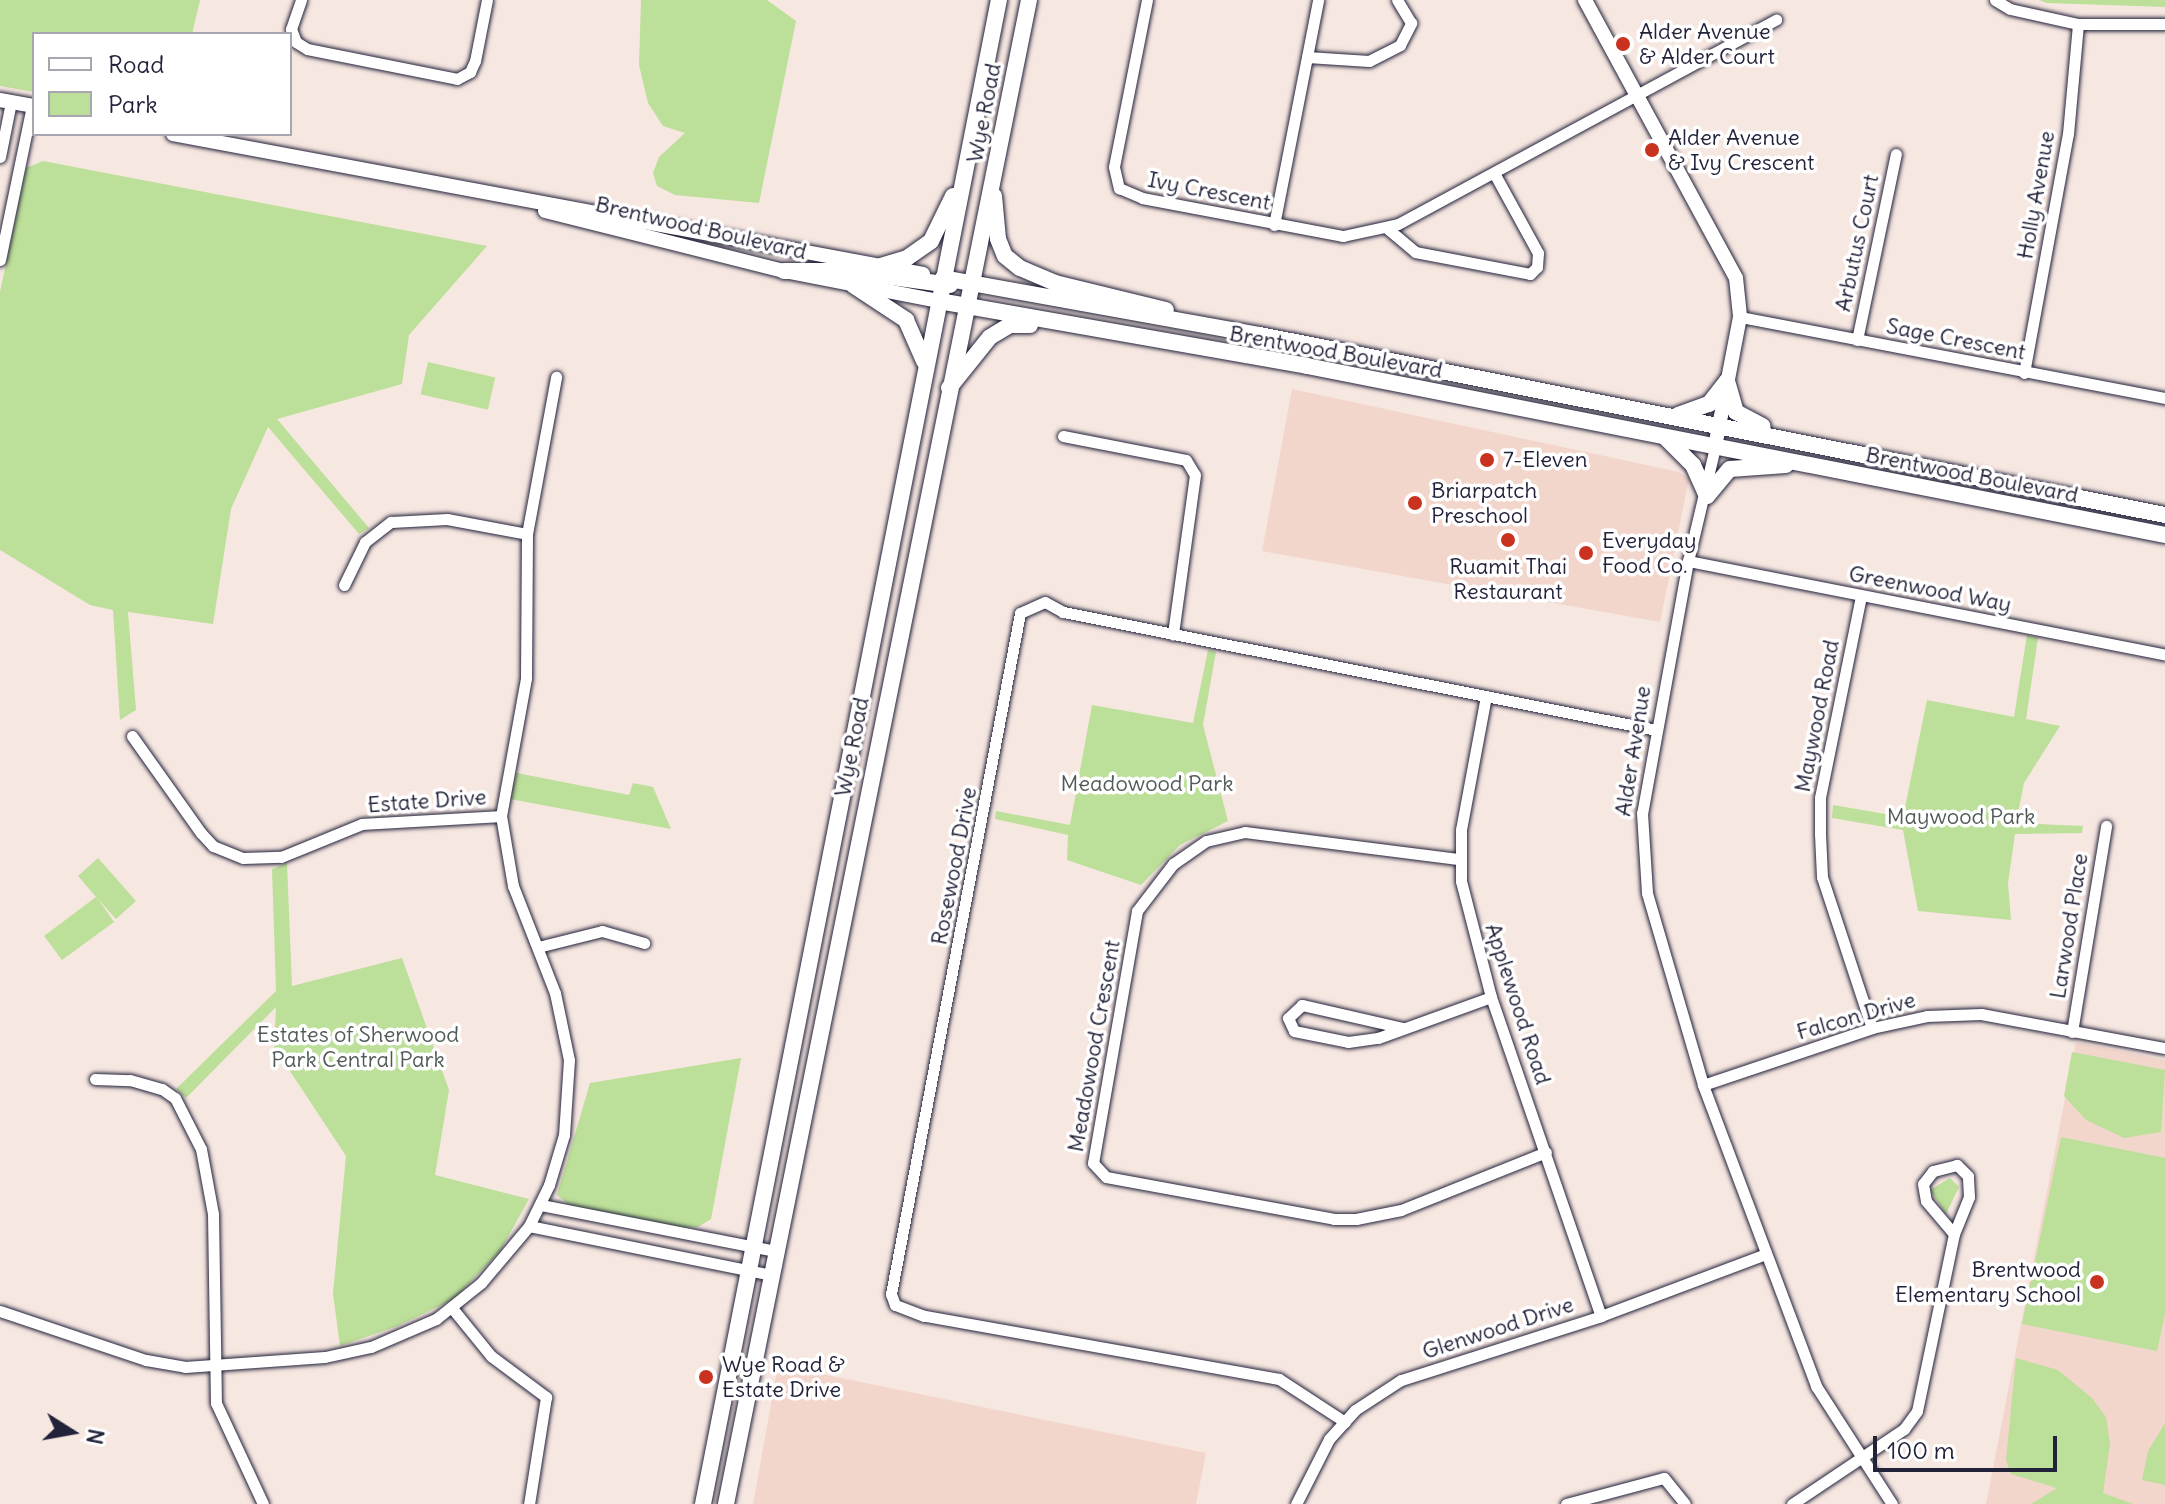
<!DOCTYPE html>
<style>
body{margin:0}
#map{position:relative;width:2165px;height:1504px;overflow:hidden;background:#f7e7e1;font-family:Delius,sans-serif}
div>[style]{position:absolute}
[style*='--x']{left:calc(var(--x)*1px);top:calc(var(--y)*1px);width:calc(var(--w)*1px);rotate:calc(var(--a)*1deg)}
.built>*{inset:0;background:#f2d6cc}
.green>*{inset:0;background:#bcdf99;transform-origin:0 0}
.roads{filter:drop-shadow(0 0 2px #22223b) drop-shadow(0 0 2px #22223b)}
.minor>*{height:11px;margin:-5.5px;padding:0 5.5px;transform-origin:5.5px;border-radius:5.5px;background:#fff}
.tertiary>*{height:14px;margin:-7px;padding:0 7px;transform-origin:7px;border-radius:7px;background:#fff}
.secondary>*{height:16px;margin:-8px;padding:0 8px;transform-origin:8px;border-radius:8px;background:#fff}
.dots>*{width:22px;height:22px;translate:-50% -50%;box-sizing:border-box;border:4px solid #fff;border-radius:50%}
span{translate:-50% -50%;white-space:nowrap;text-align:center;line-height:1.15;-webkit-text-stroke:7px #fff;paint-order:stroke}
.poi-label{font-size:22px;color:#22223b}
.left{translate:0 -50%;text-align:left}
.right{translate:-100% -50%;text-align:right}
.street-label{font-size:22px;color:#22223b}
.park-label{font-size:22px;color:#505b57}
.legend{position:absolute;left:32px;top:32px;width:260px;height:104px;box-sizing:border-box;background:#fff;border:2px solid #a7a7b1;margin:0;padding:10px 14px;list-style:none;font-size:24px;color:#22223b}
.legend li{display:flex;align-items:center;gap:16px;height:40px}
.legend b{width:40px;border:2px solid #a7a7b1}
.north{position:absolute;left:32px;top:1392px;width:80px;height:80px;-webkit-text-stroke:6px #fff;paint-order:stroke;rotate:101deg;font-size:22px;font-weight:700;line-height:32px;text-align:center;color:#22223b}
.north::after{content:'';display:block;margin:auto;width:28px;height:36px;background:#22223b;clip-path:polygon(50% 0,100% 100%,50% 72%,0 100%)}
.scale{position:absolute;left:1873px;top:1436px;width:184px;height:36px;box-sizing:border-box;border:4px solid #22223b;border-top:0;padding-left:10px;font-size:24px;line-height:28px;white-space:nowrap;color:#22223b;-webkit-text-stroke:6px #fff;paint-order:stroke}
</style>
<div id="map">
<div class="built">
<i style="clip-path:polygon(1292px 389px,1679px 472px,1689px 479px,1660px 622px,1262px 551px)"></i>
<i style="clip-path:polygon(2076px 1042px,2165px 1060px,2165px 1504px,1986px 1504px)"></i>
<i style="clip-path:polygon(778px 1365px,1206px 1453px,1196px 1504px,753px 1504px)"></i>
</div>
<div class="green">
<i style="clip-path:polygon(0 0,200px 0,192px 34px,34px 34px,34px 92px,0 86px)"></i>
<i style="clip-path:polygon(641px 0,767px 0,796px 21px,759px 203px,675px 195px,657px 186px,653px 173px,659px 157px,685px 133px,663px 126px,648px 103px,639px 65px)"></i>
<i style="clip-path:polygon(2039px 0,2165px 0,2165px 7px,2047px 3px)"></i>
<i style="clip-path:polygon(43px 161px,487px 246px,409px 335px,402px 384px,277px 419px,369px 528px,359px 534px,268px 427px,231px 509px,213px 624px,128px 612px,136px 710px,120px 720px,113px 610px,90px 605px,0 550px,0 292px,26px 168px)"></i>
<i style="left:428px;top:362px;width:69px;height:33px;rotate:13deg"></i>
<i style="clip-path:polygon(2027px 635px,2038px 638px,2026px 719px,2060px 726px,2024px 783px,2016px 823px,2083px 826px,2082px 833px,2015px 834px,2008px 883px,2011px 920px,1918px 911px,1903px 830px,1832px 818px,1833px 805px,1903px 817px,1927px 700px,2014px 717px)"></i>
<i style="clip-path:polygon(1208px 650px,1216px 652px,1203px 725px,1228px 821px,1180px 845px,1141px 885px,1067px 860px,1068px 835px,995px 819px,996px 811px,1070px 825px,1092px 705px,1193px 723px)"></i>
<i style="clip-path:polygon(517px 773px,629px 795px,633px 783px,653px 787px,671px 829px,510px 799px)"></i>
<i style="clip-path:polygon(98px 858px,136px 901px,116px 919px,98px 899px,114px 922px,62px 960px,44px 936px,96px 897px,78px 876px)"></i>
<i style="clip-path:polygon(287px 863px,292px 986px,402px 958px,449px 1090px,435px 1175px,529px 1199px,500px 1251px,454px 1299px,398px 1326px,340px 1346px,333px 1294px,346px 1156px,274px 1047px,276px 1007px,186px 1098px,176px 1089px,276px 991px,272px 869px)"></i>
<i style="clip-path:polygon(2072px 1052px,2165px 1070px,2161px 1132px,2124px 1138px,2086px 1120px,2064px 1096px)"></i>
<i style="clip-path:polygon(741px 1058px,711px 1219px,698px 1227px,678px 1228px,570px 1206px,557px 1195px,590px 1083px)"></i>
<i style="clip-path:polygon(2061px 1137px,2165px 1158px,2165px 1314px,2157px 1351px,2022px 1324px)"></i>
<i style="clip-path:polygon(1950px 1178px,1959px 1187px,1946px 1214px,1930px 1190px)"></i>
<i style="clip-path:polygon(2016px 1358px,2058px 1370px,2092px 1398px,2106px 1417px,2110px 1444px,2103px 1493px,2133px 1504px,2031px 1504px,2057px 1488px,2011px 1474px,2006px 1460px)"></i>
<i style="clip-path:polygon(2165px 1423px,2165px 1485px,2142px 1480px,2148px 1451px)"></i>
</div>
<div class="roads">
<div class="minor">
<i style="--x:301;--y:0;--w:31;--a:109"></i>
<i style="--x:291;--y:29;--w:14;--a:69"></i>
<i style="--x:296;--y:42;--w:13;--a:32"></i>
<i style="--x:307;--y:49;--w:153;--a:11.3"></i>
<i style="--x:457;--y:79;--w:15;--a:-28"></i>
<i style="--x:470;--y:72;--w:12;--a:-66"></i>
<i style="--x:475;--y:61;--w:62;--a:-78.9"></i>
<i style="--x:1147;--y:0;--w:170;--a:101.2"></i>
<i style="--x:1114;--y:167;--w:22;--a:77"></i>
<i style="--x:1119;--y:188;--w:25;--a:23"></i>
<i style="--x:1142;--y:198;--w:205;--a:10.7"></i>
<i style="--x:1343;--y:236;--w:56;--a:-12.3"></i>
<i style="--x:1398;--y:224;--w:430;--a:-28.4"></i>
<i style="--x:1995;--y:0;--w:17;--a:31"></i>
<i style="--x:2010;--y:9;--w:70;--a:12.4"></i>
<i style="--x:2078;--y:24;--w:87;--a:0"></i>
<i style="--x:1307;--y:57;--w:62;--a:3.7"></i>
<i style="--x:1369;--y:61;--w:35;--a:-27"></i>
<i style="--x:1400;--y:45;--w:25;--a:-63"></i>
<i style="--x:1411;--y:23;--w:27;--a:-121"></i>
<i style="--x:0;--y:157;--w:56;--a:-78.7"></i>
<i style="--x:1274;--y:225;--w:229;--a:-78.9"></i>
<i style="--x:1388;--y:229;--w:35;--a:40"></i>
<i style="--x:1415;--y:252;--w:117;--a:10.8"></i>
<i style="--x:1530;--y:274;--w:10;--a:-45"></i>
<i style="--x:1537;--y:267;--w:14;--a:-86"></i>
<i style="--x:1538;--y:253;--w:91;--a:-118.8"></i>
<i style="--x:0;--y:260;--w:157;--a:-78.3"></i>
<i style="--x:1740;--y:317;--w:433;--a:10.8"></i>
<i style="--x:1857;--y:340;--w:190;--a:-78.2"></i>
<i style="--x:2024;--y:373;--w:243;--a:-79.6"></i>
<i style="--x:2068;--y:134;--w:110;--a:-84.8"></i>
<i style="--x:1063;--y:436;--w:125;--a:11"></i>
<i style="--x:1186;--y:460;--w:17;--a:59"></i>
<i style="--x:1195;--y:475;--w:161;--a:97.9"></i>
<i style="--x:1715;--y:447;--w:117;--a:103.3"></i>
<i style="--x:1688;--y:561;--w:256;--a:100.3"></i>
<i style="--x:1642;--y:813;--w:80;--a:86.4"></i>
<i style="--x:1647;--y:893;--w:200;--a:73.7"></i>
<i style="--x:1703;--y:1085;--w:322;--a:69.4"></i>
<i style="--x:1816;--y:1386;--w:140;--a:57.2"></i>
<i style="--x:1688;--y:561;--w:486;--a:11.1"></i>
<i style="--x:344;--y:585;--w:48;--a:-64"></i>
<i style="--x:365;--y:542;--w:33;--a:-38"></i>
<i style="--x:391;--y:522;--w:56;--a:-3.1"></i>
<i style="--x:447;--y:519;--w:81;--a:10.6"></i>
<i style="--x:1861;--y:596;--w:206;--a:101.5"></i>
<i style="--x:1820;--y:798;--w:36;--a:90"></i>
<i style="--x:1820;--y:834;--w:43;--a:87.3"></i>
<i style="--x:1822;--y:877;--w:159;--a:71.7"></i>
<i style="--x:1486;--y:696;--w:136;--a:100.6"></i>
<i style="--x:1461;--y:830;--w:51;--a:90"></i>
<i style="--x:1461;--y:881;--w:120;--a:75.5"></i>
<i style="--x:1491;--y:997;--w:337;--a:71"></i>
<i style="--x:132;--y:736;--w:119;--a:54.6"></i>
<i style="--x:201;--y:833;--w:18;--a:47"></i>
<i style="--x:213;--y:846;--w:32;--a:22"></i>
<i style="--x:243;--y:858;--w:38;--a:-2"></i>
<i style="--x:281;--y:857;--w:87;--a:-22.2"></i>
<i style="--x:362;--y:824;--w:139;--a:-3.3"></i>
<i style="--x:1458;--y:859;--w:215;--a:-172.8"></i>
<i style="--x:1245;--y:832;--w:40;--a:167"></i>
<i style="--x:1206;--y:841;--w:40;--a:145.1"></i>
<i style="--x:1173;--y:864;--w:59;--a:127.5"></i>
<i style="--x:1137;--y:911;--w:256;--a:99.9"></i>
<i style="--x:1093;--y:1163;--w:19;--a:47"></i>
<i style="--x:1106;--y:1177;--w:232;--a:10.4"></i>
<i style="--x:1334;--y:1219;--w:22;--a:0"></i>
<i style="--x:1356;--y:1219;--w:46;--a:-11.3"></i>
<i style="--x:1401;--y:1210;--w:156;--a:-21.8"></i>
<i style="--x:538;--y:947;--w:66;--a:-14"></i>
<i style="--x:602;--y:931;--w:44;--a:15.9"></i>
<i style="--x:1403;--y:1028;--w:104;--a:-167.2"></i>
<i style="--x:1302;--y:1005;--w:19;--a:137"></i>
<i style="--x:1288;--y:1018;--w:14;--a:65"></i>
<i style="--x:1294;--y:1031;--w:55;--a:11.5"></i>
<i style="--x:1348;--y:1042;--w:30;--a:-8"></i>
<i style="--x:1378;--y:1038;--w:120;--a:-19.9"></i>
<i style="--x:2072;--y:1032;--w:209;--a:-80.6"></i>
<i style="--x:95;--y:1079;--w:35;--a:2"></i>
<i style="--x:130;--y:1080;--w:33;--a:16"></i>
<i style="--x:162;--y:1089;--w:16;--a:35"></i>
<i style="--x:175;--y:1098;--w:57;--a:63"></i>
<i style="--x:201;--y:1149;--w:66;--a:79.5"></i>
<i style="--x:213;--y:1214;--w:189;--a:89.1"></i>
<i style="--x:216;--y:1403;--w:111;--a:65"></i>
<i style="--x:1703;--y:1085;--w:178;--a:-18.6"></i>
<i style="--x:1872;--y:1028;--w:56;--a:-12.3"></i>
<i style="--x:1927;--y:1016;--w:54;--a:-2.1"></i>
<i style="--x:1981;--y:1014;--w:187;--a:10.5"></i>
<i style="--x:541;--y:1205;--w:239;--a:11.1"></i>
<i style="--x:529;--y:1226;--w:247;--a:11.4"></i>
<i style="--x:452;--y:1308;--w:62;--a:50.9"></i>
<i style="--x:491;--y:1356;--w:69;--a:36.7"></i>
<i style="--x:546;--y:1397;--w:108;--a:99"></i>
<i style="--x:0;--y:1311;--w:154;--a:18.6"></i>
<i style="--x:146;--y:1360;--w:40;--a:10"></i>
<i style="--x:185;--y:1367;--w:140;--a:-4.1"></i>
<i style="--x:325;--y:1357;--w:47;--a:-12.3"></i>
<i style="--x:371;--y:1347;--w:71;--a:-23.3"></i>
<i style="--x:436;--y:1319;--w:58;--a:-38.7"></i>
<i style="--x:481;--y:1283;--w:75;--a:-49.9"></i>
<i style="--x:529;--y:1226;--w:46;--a:-64"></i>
<i style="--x:549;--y:1185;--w:52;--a:-73.3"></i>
<i style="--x:564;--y:1135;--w:75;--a:-86.2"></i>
<i style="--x:569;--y:1060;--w:68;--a:-101.8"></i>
<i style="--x:555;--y:993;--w:115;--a:-111.4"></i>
<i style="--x:513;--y:886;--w:71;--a:-99.7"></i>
<i style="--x:501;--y:816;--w:140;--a:-79.7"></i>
<i style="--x:526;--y:678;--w:144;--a:-89.6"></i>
<i style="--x:527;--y:534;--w:160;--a:-79.5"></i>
<i style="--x:1345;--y:1422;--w:79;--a:-146.9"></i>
<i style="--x:1279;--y:1379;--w:361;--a:-169.9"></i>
<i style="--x:924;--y:1316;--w:31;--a:-159"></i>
<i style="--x:895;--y:1305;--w:12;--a:-110"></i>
<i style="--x:891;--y:1294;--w:693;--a:-79.27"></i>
<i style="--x:1020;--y:613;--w:27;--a:-24"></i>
<i style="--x:1045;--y:602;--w:21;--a:29"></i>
<i style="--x:1063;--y:612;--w:605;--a:11.25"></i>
<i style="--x:1296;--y:1504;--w:73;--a:-63.1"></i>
<i style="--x:1329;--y:1439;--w:39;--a:-48"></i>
<i style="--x:1355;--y:1410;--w:55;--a:-33.1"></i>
<i style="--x:1401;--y:1380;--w:210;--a:-17.7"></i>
<i style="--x:1601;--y:1316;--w:173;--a:-20.6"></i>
<i style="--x:1566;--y:1504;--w:101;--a:-14.9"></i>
<i style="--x:1664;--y:1478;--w:33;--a:51"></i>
<i style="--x:1792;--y:1504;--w:135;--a:-33.8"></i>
<i style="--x:1904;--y:1429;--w:22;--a:-54"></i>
<i style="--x:1917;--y:1411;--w:181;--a:-78.2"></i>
<i style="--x:1954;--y:1234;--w:40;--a:-68"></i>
<i style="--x:1969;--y:1197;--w:21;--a:-93"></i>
<i style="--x:1968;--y:1176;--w:16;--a:-135"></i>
<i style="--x:1957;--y:1165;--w:25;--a:166"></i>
<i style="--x:1933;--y:1171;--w:16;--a:128"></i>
<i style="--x:1923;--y:1184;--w:17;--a:80"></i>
<i style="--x:1926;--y:1201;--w:43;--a:49.7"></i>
</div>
<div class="tertiary">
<i style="--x:1585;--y:0;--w:316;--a:61.5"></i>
<i style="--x:1736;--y:278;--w:39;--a:84"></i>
<i style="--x:1740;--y:317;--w:132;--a:100.9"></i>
<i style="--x:0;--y:100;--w:35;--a:10"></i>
<i style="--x:173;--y:134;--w:763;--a:10.57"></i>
<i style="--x:545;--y:211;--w:246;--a:14.1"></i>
<i style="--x:784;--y:271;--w:158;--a:11"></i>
</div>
<div class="secondary">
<i style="--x:994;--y:196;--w:43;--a:84.7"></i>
<i style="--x:998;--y:239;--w:18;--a:68"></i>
<i style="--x:1005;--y:256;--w:19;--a:39"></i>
<i style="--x:1020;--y:268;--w:38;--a:23"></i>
<i style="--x:1055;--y:283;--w:114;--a:13.7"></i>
<i style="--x:881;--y:266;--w:27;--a:-17"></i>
<i style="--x:907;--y:258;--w:29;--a:-35"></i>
<i style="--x:931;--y:241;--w:50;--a:-63.9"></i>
<i style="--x:784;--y:271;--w:64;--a:0"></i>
<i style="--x:848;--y:271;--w:103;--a:7.8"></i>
<i style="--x:943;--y:278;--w:322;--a:10.2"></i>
<i style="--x:1260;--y:335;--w:923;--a:11.25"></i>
<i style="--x:853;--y:285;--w:64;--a:33.4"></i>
<i style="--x:906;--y:320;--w:45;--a:66.3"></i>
<i style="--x:939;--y:301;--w:374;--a:10"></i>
<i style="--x:1307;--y:366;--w:874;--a:11.14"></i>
<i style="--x:1727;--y:381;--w:32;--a:74"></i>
<i style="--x:1736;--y:412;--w:30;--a:28"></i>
<i style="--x:949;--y:388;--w:65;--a:-51.2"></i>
<i style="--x:990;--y:337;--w:23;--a:-31"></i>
<i style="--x:1010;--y:325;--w:20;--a:0"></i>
<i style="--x:1678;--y:415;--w:33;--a:-20"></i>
<i style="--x:1709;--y:404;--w:29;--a:-52"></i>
<i style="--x:1665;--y:437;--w:40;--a:45"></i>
<i style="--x:1693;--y:465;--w:34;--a:66"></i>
<i style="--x:1707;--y:496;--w:35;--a:-50"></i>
<i style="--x:1730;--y:469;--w:56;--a:-4.1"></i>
<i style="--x:703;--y:1504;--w:1533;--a:-78.87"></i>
<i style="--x:726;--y:1504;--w:1534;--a:-78.61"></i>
</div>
</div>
<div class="dots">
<i style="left:1623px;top:44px;background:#c8321e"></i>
<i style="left:1652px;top:150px;background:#c8321e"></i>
<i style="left:1487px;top:460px;background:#c8321e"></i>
<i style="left:1415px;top:503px;background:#c8321e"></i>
<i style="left:1508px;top:540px;background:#c8321e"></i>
<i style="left:1586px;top:553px;background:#c8321e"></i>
<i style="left:2097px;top:1282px;background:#c8321e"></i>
<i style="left:706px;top:1377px;background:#c8321e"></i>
</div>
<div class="poi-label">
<span class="left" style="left:1639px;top:44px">Alder Avenue<br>&amp; Alder Court</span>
<span class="left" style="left:1668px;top:150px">Alder Avenue<br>&amp; Ivy Crescent</span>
<span class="left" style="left:1503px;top:460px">7-Eleven</span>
<span class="left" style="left:1431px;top:503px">Briarpatch<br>Preschool</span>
<span class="left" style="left:1602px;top:553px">Everyday<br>Food Co.</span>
<span style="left:1508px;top:579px">Ruamit Thai<br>Restaurant</span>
<span class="right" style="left:2081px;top:1282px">Brentwood<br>Elementary School</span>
<span class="left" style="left:722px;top:1377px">Wye Road &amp;<br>Estate Drive</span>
</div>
<div class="street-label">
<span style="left:984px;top:113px;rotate:-79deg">Wye Road</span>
<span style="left:1209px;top:191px;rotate:11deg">Ivy Crescent</span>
<span style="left:2036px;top:195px;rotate:-80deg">Holly Avenue</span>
<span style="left:701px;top:228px;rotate:13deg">Brentwood Boulevard</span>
<span style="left:1857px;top:243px;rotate:-78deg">Arbutus Court</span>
<span style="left:1956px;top:339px;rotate:11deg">Sage Crescent</span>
<span style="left:1336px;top:352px;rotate:10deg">Brentwood Boulevard</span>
<span style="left:1972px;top:475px;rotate:11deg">Brentwood Boulevard</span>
<span style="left:1930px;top:589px;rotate:11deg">Greenwood Way</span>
<span style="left:1817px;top:716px;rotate:-79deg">Maywood Road</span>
<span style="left:852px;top:747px;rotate:-79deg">Wye Road</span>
<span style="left:1633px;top:751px;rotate:-81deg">Alder Avenue</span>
<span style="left:427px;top:801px;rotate:-4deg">Estate Drive</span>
<span style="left:954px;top:866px;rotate:-79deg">Rosewood Drive</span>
<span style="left:2069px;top:926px;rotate:-81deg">Larwood Place</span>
<span style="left:1518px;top:1004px;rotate:72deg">Applewood Road</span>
<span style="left:1856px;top:1016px;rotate:-16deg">Falcon Drive</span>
<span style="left:1094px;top:1046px;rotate:-80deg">Meadowood Crescent</span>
<span style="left:1498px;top:1328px;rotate:-18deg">Glenwood Drive</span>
</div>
<div class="park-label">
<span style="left:1147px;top:784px">Meadowood Park</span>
<span style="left:1961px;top:817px">Maywood Park</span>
<span style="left:358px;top:1047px">Estates of Sherwood<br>Park Central Park</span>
</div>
<ul class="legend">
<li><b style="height:10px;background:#fff"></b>Road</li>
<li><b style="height:22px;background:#bcdf99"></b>Park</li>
</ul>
<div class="north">N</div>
<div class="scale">100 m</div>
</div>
